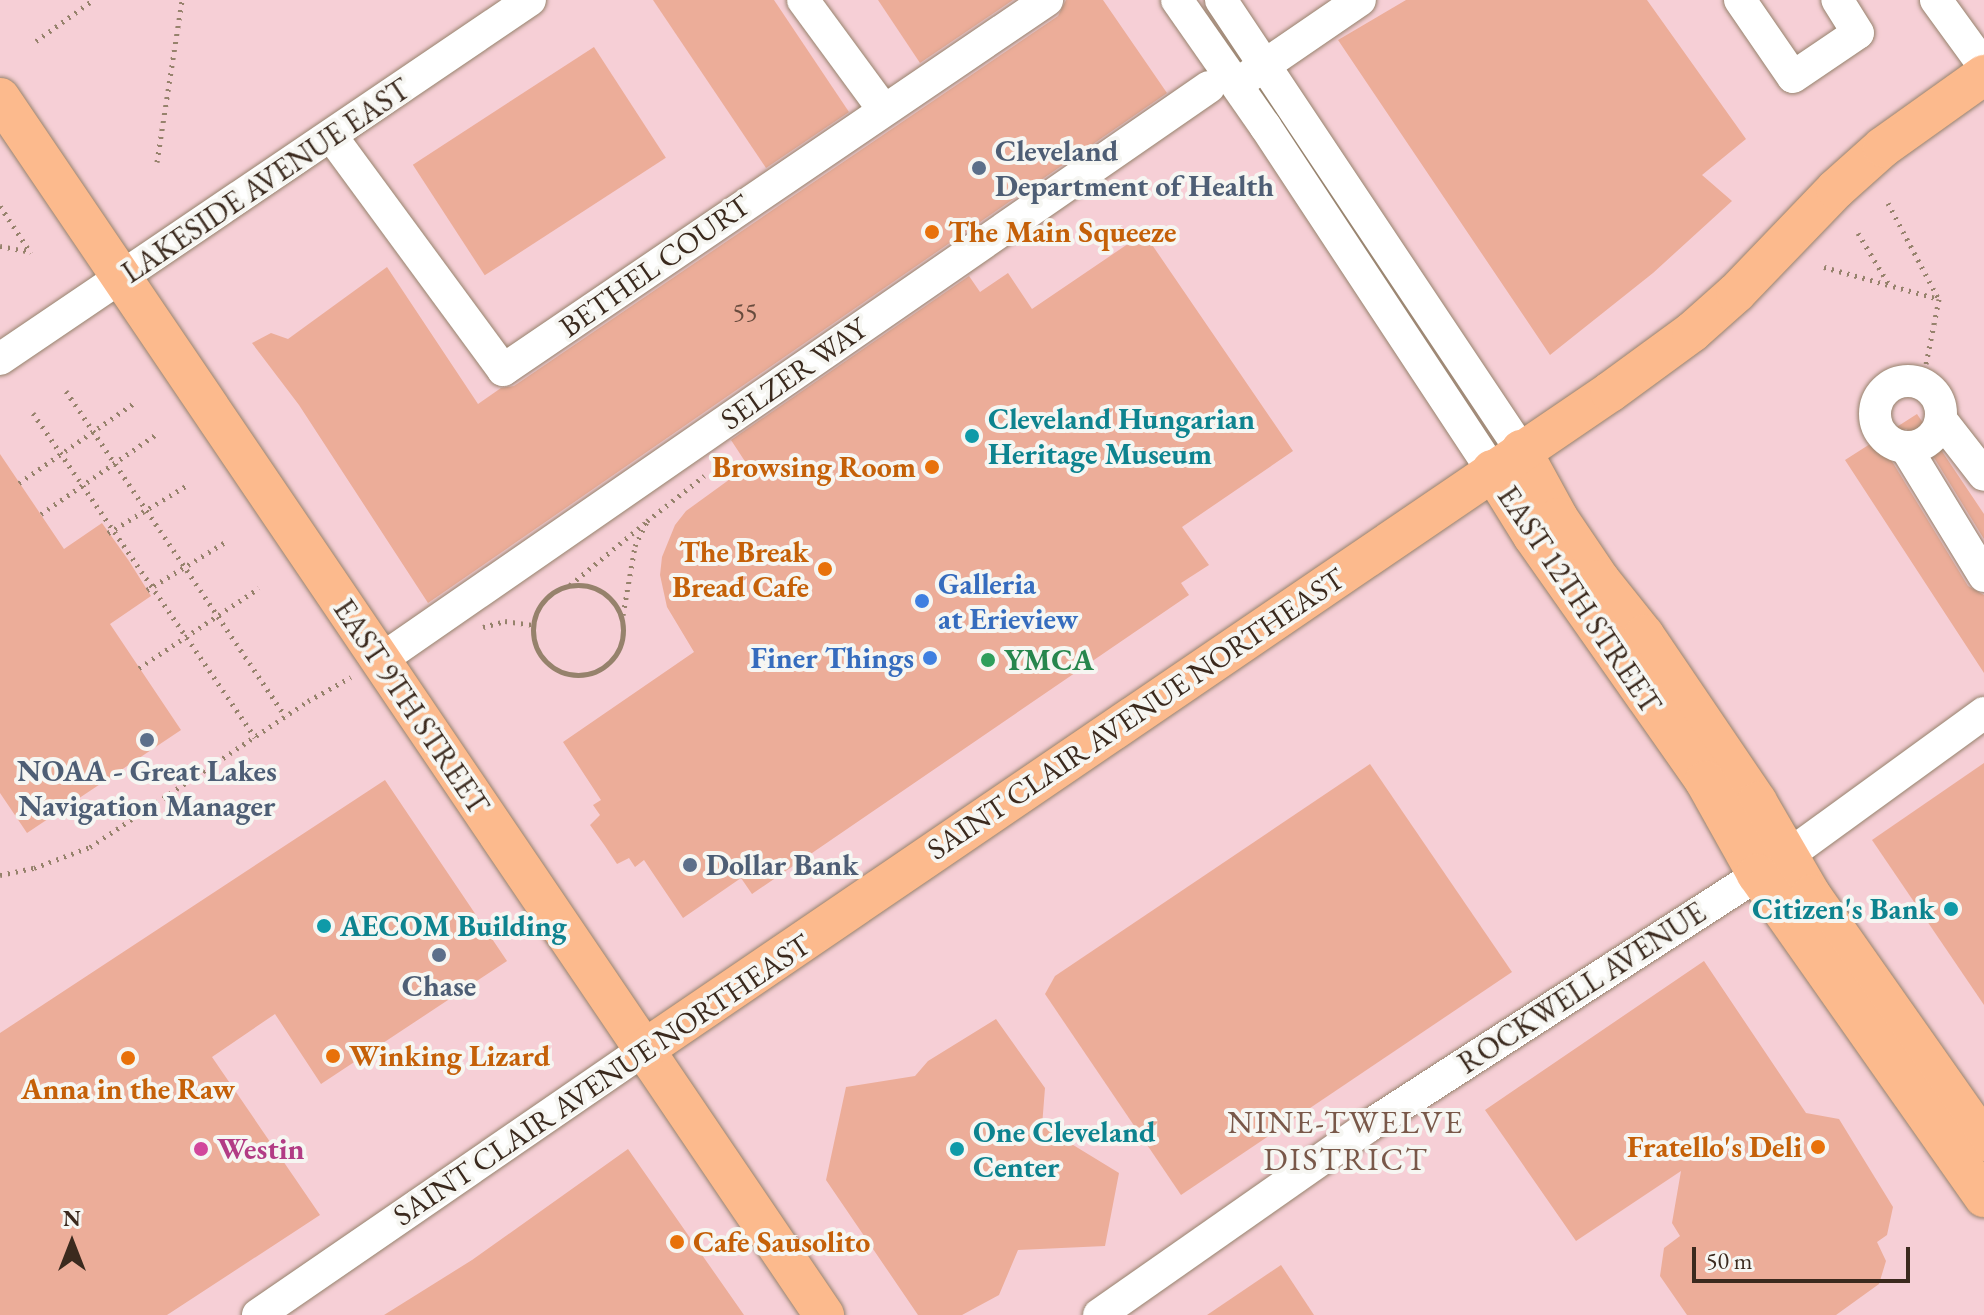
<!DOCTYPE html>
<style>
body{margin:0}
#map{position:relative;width:1984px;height:1315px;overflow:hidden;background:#f2dbbb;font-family:"EB Garamond",serif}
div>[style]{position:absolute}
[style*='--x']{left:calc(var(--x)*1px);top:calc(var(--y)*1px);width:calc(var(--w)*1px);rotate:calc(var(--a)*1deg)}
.built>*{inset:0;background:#f6cfd6;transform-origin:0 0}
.building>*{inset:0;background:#ecad99;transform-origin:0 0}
.path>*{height:5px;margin-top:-2.5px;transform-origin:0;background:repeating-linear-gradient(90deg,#96826c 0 2px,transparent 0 8px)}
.path>.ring{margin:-2.5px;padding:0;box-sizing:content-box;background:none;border:5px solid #96826c;border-radius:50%}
.roads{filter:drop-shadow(0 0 2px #96826c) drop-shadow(0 0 2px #96826c)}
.minor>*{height:32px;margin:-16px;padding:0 16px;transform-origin:16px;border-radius:16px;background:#fff}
.minor>.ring{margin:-16px;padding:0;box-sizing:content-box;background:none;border:32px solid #fff;border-radius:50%}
.major>*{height:40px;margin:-20px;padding:0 20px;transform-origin:20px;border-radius:20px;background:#fcba8d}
.dots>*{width:22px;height:22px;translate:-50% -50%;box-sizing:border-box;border:4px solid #f6f6f2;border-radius:50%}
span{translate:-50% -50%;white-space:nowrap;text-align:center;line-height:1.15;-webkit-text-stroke:8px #f6f6f2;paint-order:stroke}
.number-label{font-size:26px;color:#674b3d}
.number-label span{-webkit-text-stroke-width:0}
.service-label{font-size:30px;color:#4e5e75;font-weight:700}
.left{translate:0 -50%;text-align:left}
.street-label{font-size:30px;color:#3b2a1e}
.food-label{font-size:30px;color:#c56008;font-weight:700}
.right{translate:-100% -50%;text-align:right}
.culture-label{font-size:30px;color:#0d838f;font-weight:700}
.shop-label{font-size:30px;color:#366cbe;font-weight:700}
.leisure-label{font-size:30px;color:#27864d;font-weight:700}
.hotel-label{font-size:30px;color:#b23c85;font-weight:700}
.neighbourhood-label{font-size:32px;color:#795849;letter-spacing:2px}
.north{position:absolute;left:32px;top:1203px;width:80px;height:80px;-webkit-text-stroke:6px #f6f6f2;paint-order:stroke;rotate:0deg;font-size:22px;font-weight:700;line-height:32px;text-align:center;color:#3b2a1e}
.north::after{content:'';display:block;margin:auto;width:28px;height:36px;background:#3b2a1e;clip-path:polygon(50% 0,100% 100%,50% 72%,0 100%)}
.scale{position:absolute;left:1692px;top:1247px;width:218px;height:36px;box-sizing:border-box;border:4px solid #3b2a1e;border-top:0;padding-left:10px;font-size:24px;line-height:28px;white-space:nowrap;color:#3b2a1e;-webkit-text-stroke:6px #f6f6f2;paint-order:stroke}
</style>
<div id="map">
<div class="built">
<i style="left:0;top:0;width:1984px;height:1315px"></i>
</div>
<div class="building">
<i style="clip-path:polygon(653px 0,774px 0,849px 112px,766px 168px)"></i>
<i style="clip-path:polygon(878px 0,1013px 0,920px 63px)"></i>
<i style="clip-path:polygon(1066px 0,1103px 0,1167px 93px,428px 603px,299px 405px,252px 343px,271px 333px,288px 339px,387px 267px,478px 404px,501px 388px,514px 386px,1058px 16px)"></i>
<i style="clip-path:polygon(1406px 0,1647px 0,1746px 139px,1702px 175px,1732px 201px,1653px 273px,1550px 355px,1338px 40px)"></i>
<i style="left:594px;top:47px;width:132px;height:216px;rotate:57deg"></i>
<i style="clip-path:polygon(1144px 233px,1293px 451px,1182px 527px,1209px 565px,1181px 583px,1189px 595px,752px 894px,741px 878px,683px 918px,644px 860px,635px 867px,629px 858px,617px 864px,605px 846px,590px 825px,600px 815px,593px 805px,601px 800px,563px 742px,694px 652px,667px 607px,660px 575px,662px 557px,675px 525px,686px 511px,748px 466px,731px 440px,969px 276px,980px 292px,1008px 273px,1032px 309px)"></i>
<i style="clip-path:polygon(1917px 414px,1984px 514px,1984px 539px,1922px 438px,1906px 429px,1890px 438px,1890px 458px,1968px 586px,1984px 595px,1984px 673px,1845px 460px)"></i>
<i style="clip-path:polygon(0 454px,64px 549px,102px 523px,129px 561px,151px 596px,110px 624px,181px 730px,27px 833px,0 793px)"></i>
<i style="clip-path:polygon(1984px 763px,1984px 1005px,1872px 840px)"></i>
<i style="clip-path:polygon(1370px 764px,1512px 972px,1181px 1195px,1045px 994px,1055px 976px)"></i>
<i style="clip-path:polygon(385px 780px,507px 961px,321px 1084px,275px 1014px,212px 1057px,320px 1215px,167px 1315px,0 1315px,0 1033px)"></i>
<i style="clip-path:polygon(1704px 961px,1806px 1113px,1839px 1119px,1893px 1207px,1887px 1235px,1877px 1242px,1886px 1261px,1879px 1284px,1836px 1315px,1687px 1315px,1660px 1276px,1664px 1248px,1680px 1236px,1672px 1223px,1681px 1171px,1576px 1241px,1485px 1110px)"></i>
<i style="clip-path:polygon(996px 1019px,1045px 1088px,1042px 1126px,1119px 1173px,1105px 1246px,1018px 1250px,999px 1295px,962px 1315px,918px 1315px,826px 1180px,846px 1087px,915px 1076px,928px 1061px)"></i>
<i style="clip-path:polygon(628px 1149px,744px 1315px,384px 1315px,472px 1260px)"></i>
<i style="clip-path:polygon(1281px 1265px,1314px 1315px,1207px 1315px)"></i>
</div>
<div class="path">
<i style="--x:36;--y:41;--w:70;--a:-35.7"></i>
<i style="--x:157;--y:162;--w:164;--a:-81.2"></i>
<i style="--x:1888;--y:203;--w:107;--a:62.2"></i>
<i style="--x:0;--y:206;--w:56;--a:56.6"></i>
<i style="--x:1858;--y:233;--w:62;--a:58.9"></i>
<i style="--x:0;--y:246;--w:31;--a:11"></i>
<i style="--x:1824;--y:267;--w:119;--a:15.5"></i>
<i style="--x:1939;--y:299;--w:66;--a:101.3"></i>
<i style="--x:66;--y:391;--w:392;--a:56"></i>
<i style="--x:33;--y:413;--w:393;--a:55.6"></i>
<i style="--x:19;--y:483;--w:140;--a:-34.8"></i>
<i style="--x:41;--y:514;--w:139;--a:-34.7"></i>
<i style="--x:108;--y:533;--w:95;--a:-31.2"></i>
<i class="ring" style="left:533px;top:585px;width:85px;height:85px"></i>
<i style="--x:570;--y:585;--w:97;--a:-39.6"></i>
<i style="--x:147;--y:590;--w:94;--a:-31.5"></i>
<i style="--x:623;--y:615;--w:70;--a:-80.1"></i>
<i style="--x:635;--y:546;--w:28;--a:-64"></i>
<i style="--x:647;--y:521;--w:73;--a:-38.3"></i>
<i style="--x:483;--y:627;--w:23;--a:-15"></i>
<i style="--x:505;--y:621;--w:28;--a:8"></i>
<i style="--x:139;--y:668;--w:144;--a:-33.7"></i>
<i style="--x:0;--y:875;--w:35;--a:-12"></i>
<i style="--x:34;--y:868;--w:60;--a:-20.6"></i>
<i style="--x:90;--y:847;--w:262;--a:-33.8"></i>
<i style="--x:308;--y:701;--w:49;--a:-29.2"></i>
</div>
<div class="roads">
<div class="minor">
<i style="--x:803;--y:0;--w:135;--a:53.7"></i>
<i style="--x:1177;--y:0;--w:154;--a:55.1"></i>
<i style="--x:1265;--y:126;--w:412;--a:56.6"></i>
<i style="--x:1221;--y:0;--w:541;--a:56.31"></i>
<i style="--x:1740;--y:0;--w:93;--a:55.5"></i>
<i style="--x:1793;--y:77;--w:78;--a:-34.1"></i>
<i style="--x:1858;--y:33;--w:39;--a:-122"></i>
<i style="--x:1936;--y:0;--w:82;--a:54"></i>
<i style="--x:1246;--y:78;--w:138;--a:-34.4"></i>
<i style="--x:332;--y:137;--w:289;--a:53.7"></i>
<i style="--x:503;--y:370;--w:658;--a:-34.22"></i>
<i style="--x:0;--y:359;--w:640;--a:-34.11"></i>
<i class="ring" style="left:1875px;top:381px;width:34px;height:34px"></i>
<i style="--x:1942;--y:421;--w:68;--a:52.1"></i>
<i style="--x:1906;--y:448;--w:150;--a:58.6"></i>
<i style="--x:379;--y:661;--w:1009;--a:-34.67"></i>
<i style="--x:258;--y:1315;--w:466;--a:-34.5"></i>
<i style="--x:1099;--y:1315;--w:327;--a:-35"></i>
<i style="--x:1367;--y:1127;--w:503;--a:-32.84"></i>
<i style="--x:1790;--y:854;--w:240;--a:-36"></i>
</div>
<div class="major">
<i style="--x:0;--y:98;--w:1470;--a:55.9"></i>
<i style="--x:1521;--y:450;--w:77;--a:61.4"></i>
<i style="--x:1558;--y:518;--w:75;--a:55.9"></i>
<i style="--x:1600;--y:580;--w:70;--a:51.3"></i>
<i style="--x:1644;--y:635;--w:202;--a:55.9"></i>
<i style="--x:1757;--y:802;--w:108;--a:59.9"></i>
<i style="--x:1811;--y:895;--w:301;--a:54.9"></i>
<i style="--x:1492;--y:470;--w:78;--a:58.2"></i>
<i style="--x:1533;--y:536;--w:299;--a:54.9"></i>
<i style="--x:1705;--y:781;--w:107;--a:60.8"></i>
<i style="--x:1757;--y:874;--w:395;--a:54.9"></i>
<i style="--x:642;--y:1051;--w:1171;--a:-34.25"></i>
<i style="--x:1610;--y:392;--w:102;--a:-36.2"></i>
<i style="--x:1692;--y:332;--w:59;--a:-41.6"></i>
<i style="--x:1736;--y:293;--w:144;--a:-46.1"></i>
<i style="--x:1836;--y:189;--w:63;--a:-41.8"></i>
<i style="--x:1883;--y:147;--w:124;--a:-35.5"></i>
</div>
</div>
<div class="dots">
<i style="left:979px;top:168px;background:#5c6f8a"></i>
<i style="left:932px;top:232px;background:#e8710a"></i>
<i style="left:972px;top:436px;background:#0f9aa8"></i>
<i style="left:932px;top:467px;background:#e8710a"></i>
<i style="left:825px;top:569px;background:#e8710a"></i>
<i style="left:922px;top:601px;background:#3f7fe0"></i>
<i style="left:930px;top:658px;background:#3f7fe0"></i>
<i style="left:988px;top:660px;background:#2e9e5b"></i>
<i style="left:147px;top:740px;background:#5c6f8a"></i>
<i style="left:690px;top:865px;background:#5c6f8a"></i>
<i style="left:1951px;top:909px;background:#0f9aa8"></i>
<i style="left:324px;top:926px;background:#0f9aa8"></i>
<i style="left:439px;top:955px;background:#5c6f8a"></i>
<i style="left:333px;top:1056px;background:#e8710a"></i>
<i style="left:128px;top:1058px;background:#e8710a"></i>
<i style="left:1818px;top:1147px;background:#e8710a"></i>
<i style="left:201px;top:1149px;background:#d1479c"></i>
<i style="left:957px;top:1149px;background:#0f9aa8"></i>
<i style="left:677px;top:1242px;background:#e8710a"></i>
</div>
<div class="number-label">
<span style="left:745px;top:313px">55</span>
</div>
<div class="service-label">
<span class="left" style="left:995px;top:168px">Cleveland<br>Department of Health</span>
<span style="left:147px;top:788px">NOAA - Great Lakes<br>Navigation Manager</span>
<span class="left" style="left:706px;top:865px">Dollar Bank</span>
<span style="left:439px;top:986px">Chase</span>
</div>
<div class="street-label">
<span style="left:266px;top:181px;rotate:-34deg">LAKESIDE AVENUE EAST</span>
<span style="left:655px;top:266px;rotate:-35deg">BETHEL COURT</span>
<span style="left:794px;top:374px;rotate:-35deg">SELZER WAY</span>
<span style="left:1579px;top:600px;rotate:56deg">EAST 12TH STREET</span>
<span style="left:411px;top:707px;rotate:56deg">EAST 9TH STREET</span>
<span style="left:1136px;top:714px;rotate:-34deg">SAINT CLAIR AVENUE NORTHEAST</span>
<span style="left:1582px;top:988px;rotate:-33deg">ROCKWELL AVENUE</span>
<span style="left:602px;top:1080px;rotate:-34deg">SAINT CLAIR AVENUE NORTHEAST</span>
</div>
<div class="food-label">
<span class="left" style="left:948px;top:232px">The Main Squeeze</span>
<span class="right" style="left:916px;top:467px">Browsing Room</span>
<span class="right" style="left:809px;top:569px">The Break<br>Bread Cafe</span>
<span class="left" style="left:349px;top:1056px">Winking Lizard</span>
<span style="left:128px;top:1089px">Anna in the Raw</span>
<span class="right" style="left:1802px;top:1147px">Fratello's Deli</span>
<span class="left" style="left:693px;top:1242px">Cafe Sausolito</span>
</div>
<div class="culture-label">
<span class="left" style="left:988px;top:436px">Cleveland Hungarian<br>Heritage Museum</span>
<span class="right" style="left:1935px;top:909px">Citizen's Bank</span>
<span class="left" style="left:340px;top:926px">AECOM Building</span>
<span class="left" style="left:973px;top:1149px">One Cleveland<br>Center</span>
</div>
<div class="shop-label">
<span class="left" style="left:938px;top:601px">Galleria<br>at Erieview</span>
<span class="right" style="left:914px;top:658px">Finer Things</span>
</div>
<div class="leisure-label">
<span class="left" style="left:1004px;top:660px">YMCA</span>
</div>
<div class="hotel-label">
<span class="left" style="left:217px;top:1149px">Westin</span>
</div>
<div class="neighbourhood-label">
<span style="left:1346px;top:1141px">NINE-TWELVE<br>DISTRICT</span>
</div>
<div class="north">N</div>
<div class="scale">50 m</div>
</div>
